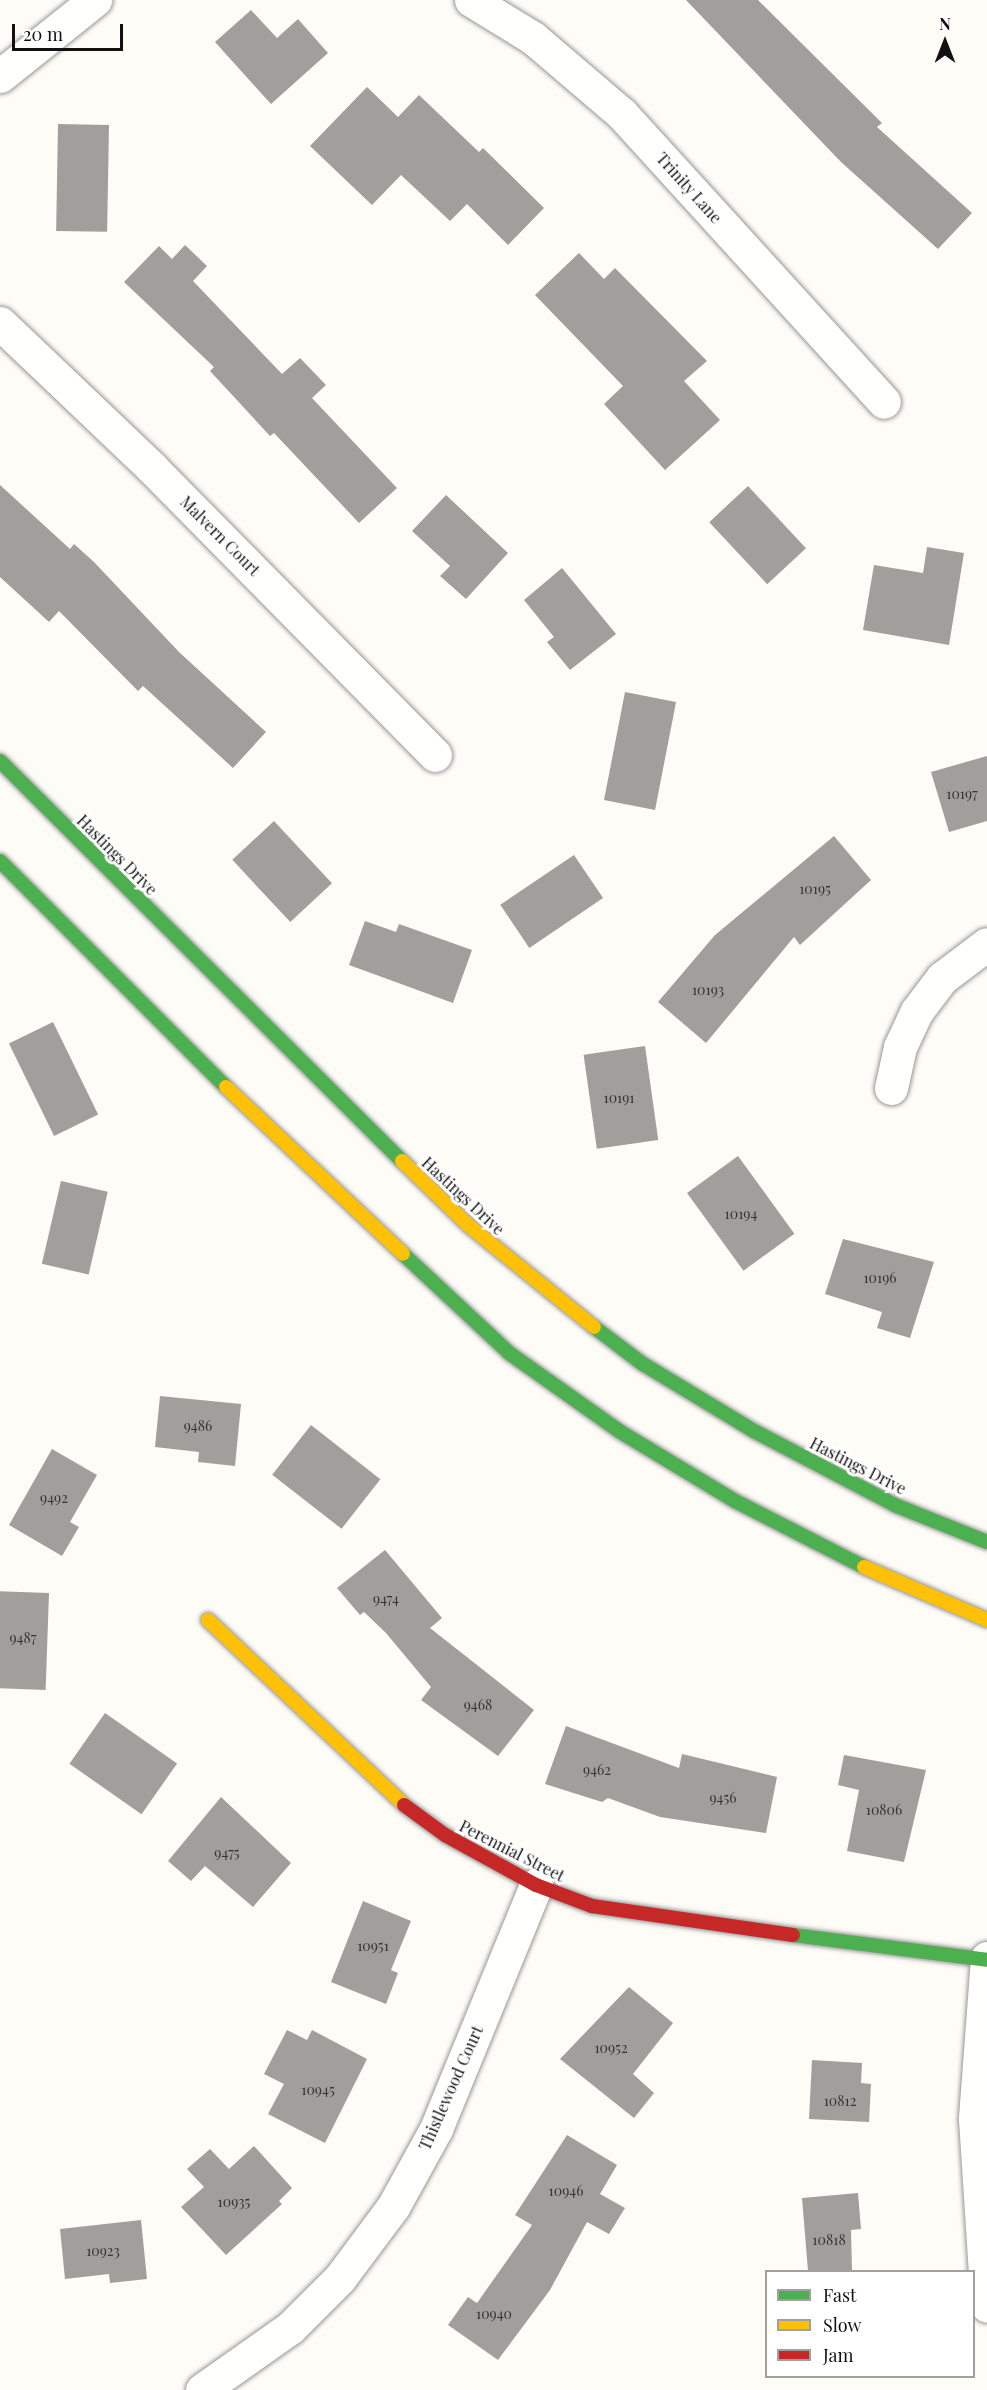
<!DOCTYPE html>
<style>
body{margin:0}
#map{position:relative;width:987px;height:2390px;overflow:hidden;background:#fdfcf7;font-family:"Playfair Display",serif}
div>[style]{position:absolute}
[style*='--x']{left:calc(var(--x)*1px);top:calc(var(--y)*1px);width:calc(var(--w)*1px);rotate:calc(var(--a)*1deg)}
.building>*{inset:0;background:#a19f9c;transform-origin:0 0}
.roads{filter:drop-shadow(0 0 2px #979795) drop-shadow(0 0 2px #979795)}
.street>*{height:33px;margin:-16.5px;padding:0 16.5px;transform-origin:16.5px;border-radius:16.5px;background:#fffffe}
.fast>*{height:14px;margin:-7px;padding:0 7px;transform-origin:7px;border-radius:7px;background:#4caf50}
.slow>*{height:14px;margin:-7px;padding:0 7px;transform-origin:7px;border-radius:7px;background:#ffc107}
.jam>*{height:14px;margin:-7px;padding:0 7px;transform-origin:7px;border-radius:7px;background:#c62828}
span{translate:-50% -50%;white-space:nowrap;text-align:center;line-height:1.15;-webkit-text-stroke:6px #fff;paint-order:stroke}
.number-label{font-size:14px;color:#353434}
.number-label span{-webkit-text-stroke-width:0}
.street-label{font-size:16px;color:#111}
.legend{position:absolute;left:765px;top:2270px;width:210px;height:108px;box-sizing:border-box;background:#fff;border:2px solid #a0a0a0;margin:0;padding:8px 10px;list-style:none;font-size:18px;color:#111}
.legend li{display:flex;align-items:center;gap:12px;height:30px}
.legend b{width:30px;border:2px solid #a0a0a0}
.north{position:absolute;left:915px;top:12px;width:60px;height:60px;-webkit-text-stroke:4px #fff;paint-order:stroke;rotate:0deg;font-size:16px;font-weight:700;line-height:24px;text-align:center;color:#111}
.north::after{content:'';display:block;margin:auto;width:21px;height:27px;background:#111;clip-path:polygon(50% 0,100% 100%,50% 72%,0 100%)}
.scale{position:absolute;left:12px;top:24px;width:111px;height:27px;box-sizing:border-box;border:3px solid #111;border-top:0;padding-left:8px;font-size:18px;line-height:21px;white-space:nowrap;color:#111;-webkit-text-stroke:4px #fff;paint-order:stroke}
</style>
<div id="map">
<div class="building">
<i style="clip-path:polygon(686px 0,758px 0,882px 123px,877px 127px,972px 213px,938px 249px,841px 162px)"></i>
<i style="clip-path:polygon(251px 10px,277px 38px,298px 19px,328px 53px,271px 104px,215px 42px)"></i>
<i style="clip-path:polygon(367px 87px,398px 117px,419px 95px,479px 152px,483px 148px,544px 208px,508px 245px,467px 204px,450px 221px,401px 175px,372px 205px,310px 146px)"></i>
<i style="left:58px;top:124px;width:51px;height:107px;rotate:1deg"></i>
<i style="clip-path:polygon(185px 245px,207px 266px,193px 281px,282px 374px,300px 358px,326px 385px,312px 398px,397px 488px,359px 523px,274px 433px,270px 436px,210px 371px,214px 367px,124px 282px,159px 246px,172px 259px)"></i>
<i style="clip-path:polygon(579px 253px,604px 279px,615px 268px,707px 361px,684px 381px,720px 420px,665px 470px,604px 404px,623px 386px,535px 295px)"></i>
<i style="clip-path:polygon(0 485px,70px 549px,74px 544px,94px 562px,179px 652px,266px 732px,233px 768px,143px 686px,138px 691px,59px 611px,49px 622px,0 577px)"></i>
<i style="left:748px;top:486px;width:85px;height:53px;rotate:47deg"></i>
<i style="clip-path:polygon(446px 495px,508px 553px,466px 599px,440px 576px,450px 566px,412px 531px)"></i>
<i style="clip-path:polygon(927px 547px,964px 553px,949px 645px,863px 630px,874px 565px,923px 573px)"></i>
<i style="clip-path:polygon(562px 568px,616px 634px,570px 670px,547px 642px,554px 637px,524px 600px)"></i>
<i style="left:625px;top:692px;width:52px;height:110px;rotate:11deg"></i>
<i style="clip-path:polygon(987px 756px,987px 821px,949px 832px,931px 772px)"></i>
<i style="left:274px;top:821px;width:85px;height:57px;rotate:47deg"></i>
<i style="clip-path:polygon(834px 836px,871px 880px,800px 945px,794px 937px,706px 1043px,658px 1002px,715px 935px)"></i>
<i style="left:574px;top:855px;width:52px;height:89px;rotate:56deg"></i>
<i style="clip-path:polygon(365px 921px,396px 932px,399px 924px,472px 950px,453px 1003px,349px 965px)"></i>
<i style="left:53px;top:1022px;width:103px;height:49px;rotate:64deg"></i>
<i style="left:645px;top:1046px;width:95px;height:62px;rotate:82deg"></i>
<i style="left:738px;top:1156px;width:96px;height:63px;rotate:54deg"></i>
<i style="left:61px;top:1181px;width:48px;height:85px;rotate:13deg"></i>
<i style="clip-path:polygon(843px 1239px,934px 1262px,910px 1338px,877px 1328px,882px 1312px,825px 1294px)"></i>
<i style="clip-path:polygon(160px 1396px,241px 1404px,235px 1466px,198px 1462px,199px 1452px,155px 1447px)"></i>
<i style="left:311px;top:1425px;width:88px;height:63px;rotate:38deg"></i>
<i style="clip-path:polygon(52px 1449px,97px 1475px,70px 1522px,79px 1527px,62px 1556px,9px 1525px)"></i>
<i style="clip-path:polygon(385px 1550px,442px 1618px,430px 1628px,534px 1710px,498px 1756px,421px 1700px,431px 1687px,386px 1633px,364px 1612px,360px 1615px,337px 1588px)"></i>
<i style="left:49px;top:1593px;width:97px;height:49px;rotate:92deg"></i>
<i style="left:105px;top:1713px;width:88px;height:62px;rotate:35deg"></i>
<i style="clip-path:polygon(566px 1726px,679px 1768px,682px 1754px,777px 1777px,766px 1833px,660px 1817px,608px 1798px,602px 1802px,545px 1784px)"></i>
<i style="clip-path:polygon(844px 1755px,926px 1770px,904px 1862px,847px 1851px,859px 1790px,838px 1785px)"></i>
<i style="clip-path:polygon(221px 1797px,291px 1863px,253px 1907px,205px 1866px,191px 1881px,168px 1861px)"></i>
<i style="clip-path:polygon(363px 1901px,411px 1921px,391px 1970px,398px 1973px,386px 2004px,331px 1982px)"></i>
<i style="clip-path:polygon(629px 1987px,673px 2023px,633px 2074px,654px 2093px,634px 2118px,560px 2059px)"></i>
<i style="clip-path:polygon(287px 2030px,307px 2040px,312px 2030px,367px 2059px,325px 2143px,268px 2114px,284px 2084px,264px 2074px)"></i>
<i style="clip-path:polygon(812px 2060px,862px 2063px,861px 2083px,871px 2084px,869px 2122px,809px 2119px)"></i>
<i style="clip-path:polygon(567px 2135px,617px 2165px,600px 2194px,625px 2208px,609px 2234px,587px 2222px,550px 2290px,498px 2360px,448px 2325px,468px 2297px,477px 2303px,532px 2225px,515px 2215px)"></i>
<i style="clip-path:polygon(254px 2146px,292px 2188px,279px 2201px,282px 2204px,226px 2255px,181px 2207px,204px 2187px,187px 2169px,210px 2149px,229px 2169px)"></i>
<i style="clip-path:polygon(858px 2193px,861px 2229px,851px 2230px,852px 2270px,808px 2271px,802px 2198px)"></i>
<i style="clip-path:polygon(141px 2220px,147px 2279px,110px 2283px,109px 2274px,65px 2279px,60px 2229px)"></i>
</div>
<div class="roads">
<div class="street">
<i style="--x:471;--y:0;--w:73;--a:31.5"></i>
<i style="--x:533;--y:38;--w:117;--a:40.5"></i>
<i style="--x:622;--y:114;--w:389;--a:47.7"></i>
<i style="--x:0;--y:76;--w:122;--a:-38.7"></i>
<i style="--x:0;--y:323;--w:210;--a:43.6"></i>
<i style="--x:152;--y:468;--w:403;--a:45.4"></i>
<i style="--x:891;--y:1088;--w:42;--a:-77.6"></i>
<i style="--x:900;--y:1047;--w:40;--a:-65"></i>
<i style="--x:917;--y:1011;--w:41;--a:-52.9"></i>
<i style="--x:942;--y:978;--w:56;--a:-37.1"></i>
<i style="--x:987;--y:1958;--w:161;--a:94.3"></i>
<i style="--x:975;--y:2119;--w:187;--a:86.3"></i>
<i style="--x:202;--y:2390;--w:108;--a:-35.2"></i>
<i style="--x:290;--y:2328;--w:71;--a:-45"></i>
<i style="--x:340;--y:2278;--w:89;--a:-53.3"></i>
<i style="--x:393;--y:2207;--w:89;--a:-61.1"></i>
<i style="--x:436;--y:2129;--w:264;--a:-67.7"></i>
</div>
<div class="fast">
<i style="--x:0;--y:761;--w:567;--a:44.86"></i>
<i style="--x:0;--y:861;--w:320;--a:45"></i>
<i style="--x:403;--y:1254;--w:145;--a:43"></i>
<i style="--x:509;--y:1353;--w:135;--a:35.3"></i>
<i style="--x:619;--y:1431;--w:135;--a:31.1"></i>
<i style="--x:735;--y:1501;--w:145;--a:27.1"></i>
<i style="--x:594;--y:1327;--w:61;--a:37.1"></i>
<i style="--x:643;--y:1364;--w:130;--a:31.1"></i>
<i style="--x:754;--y:1431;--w:161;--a:27.7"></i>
<i style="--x:897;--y:1506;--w:97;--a:21.8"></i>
<i style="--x:793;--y:1935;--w:196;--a:7.3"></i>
</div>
<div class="slow">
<i style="--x:226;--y:1087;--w:243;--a:43.3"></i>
<i style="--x:402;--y:1161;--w:92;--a:44.1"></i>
<i style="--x:468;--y:1225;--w:162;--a:39"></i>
<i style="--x:864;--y:1567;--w:134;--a:23.3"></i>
<i style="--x:208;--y:1620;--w:270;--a:43.3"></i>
</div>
<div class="jam">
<i style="--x:404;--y:1805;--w:51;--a:36.2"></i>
<i style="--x:445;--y:1835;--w:104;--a:28.8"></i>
<i style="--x:536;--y:1885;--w:60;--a:20.6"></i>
<i style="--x:592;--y:1906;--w:203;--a:8.2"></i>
</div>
</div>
<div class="number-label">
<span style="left:962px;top:794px">10197</span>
<span style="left:815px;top:889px">10195</span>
<span style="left:708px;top:990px">10193</span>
<span style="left:619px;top:1098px">10191</span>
<span style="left:741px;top:1214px">10194</span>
<span style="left:880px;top:1278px">10196</span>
<span style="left:198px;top:1426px">9486</span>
<span style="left:54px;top:1498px">9492</span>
<span style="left:386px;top:1599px">9474</span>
<span style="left:23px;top:1638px">9487</span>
<span style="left:478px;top:1705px">9468</span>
<span style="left:597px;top:1770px">9462</span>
<span style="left:723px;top:1798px">9456</span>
<span style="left:884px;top:1810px">10806</span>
<span style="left:227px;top:1853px">9475</span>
<span style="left:373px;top:1946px">10951</span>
<span style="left:611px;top:2048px">10952</span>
<span style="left:318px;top:2090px">10945</span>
<span style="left:840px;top:2101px">10812</span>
<span style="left:566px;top:2191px">10946</span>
<span style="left:234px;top:2202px">10935</span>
<span style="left:829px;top:2240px">10818</span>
<span style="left:103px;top:2251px">10923</span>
<span style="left:494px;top:2314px">10940</span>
</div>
<div class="street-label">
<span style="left:689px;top:188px;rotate:48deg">Trinity Lane</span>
<span style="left:220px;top:536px;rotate:45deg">Malvern Court</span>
<span style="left:117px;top:855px;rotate:45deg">Hastings Drive</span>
<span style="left:463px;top:1196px;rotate:43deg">Hastings Drive</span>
<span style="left:858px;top:1466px;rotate:27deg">Hastings Drive</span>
<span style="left:512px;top:1851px;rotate:27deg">Perennial Street</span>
<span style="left:451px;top:2088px;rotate:-66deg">Thistlewood Court</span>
</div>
<ul class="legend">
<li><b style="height:8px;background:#4caf50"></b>Fast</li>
<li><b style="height:8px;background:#ffc107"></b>Slow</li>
<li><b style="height:8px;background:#c62828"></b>Jam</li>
</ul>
<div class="north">N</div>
<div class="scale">20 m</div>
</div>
